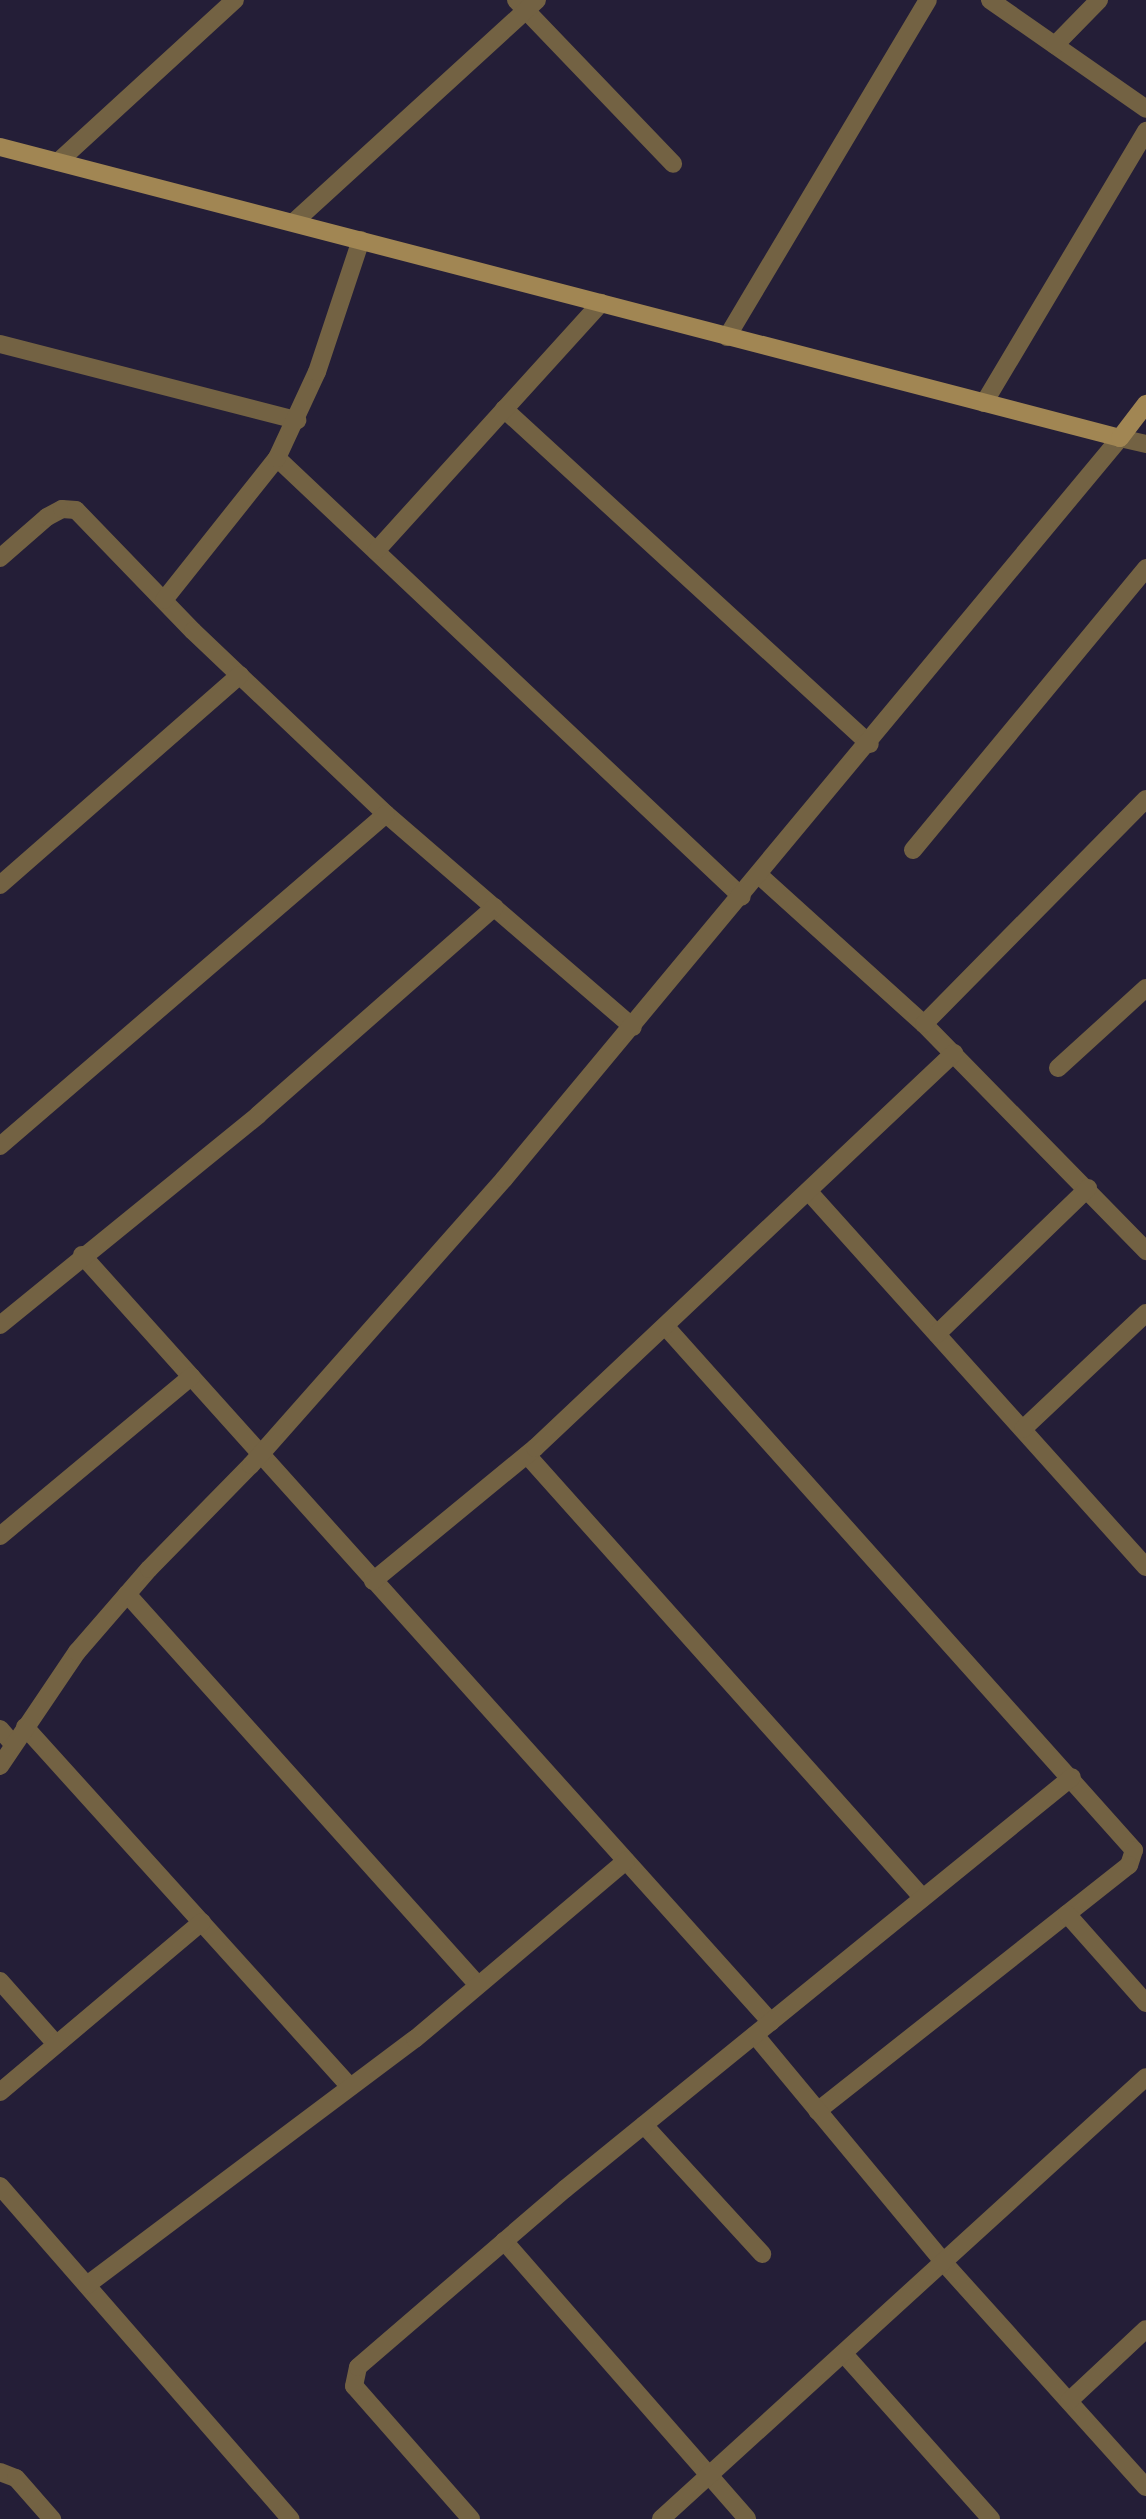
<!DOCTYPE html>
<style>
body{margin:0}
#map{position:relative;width:1146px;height:2519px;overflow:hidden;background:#241e37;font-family:Jost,sans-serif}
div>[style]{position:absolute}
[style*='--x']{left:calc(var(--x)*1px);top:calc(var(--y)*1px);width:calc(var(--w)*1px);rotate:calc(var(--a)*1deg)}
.minor>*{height:18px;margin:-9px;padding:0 9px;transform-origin:9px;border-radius:9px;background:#736243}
.tertiary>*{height:18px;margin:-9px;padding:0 9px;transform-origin:9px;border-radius:9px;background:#736243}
.secondary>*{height:18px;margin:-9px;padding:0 9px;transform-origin:9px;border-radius:9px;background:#a18653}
span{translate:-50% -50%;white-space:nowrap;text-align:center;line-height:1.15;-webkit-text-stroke:6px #241e37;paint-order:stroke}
</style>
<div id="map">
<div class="minor">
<i style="--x:516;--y:0;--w:227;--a:46.2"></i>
<i style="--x:990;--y:0;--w:190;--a:34.9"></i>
<i style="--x:1055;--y:45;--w:63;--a:-45.6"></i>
<i style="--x:58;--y:162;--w:240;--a:-42.5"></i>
<i style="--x:294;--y:222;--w:329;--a:-42.4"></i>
<i style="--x:727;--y:337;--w:392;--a:-59.2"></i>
<i style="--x:0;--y:344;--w:307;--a:14.4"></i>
<i style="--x:984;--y:403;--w:317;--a:-59.2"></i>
<i style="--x:504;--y:409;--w:496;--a:42.5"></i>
<i style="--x:277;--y:458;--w:639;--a:43.35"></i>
<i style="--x:376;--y:551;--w:335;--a:-47.8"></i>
<i style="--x:0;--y:558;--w:62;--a:-41.1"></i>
<i style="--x:47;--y:517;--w:17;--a:-28"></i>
<i style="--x:62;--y:509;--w:14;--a:4"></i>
<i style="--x:76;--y:510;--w:168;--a:46"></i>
<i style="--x:193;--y:631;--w:266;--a:43.5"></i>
<i style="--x:386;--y:814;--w:326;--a:40.8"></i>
<i style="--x:164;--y:600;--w:181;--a:-51.5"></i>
<i style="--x:277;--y:458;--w:95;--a:-65.1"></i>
<i style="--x:317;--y:372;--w:139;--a:-71.6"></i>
<i style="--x:913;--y:850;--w:366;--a:-50.4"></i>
<i style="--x:760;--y:876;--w:221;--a:42.1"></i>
<i style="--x:924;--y:1024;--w:318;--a:45.6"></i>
<i style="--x:0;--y:885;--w:319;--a:-41.2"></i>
<i style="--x:924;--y:1024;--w:316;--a:-45.4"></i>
<i style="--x:1058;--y:1068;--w:119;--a:-42.3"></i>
<i style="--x:0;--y:1146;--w:509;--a:-40.7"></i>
<i style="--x:809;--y:1192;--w:504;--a:48.06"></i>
<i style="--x:82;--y:1255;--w:1031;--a:48.07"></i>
<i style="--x:0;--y:1325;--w:333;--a:-39.1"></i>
<i style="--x:258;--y:1115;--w:315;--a:-41.3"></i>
<i style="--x:666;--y:1327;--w:702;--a:48.18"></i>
<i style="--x:1134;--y:1850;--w:16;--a:108"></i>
<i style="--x:1129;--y:1865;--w:397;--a:141.7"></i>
<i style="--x:937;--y:1334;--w:210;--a:-44"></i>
<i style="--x:1023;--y:1429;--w:169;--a:-43.3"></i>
<i style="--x:527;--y:1455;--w:594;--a:48.21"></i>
<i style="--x:0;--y:1536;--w:249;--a:-39.8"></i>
<i style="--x:373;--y:1581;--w:210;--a:-39.4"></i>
<i style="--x:535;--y:1448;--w:576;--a:-43.31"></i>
<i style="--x:127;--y:1594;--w:525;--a:48.09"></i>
<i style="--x:25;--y:1727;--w:485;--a:47.9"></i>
<i style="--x:0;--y:1729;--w:20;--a:49"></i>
<i style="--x:0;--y:1766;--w:138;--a:-56"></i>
<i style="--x:77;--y:1652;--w:110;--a:-49.1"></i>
<i style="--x:149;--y:1569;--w:146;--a:-45.6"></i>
<i style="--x:251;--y:1465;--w:382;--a:-48.5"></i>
<i style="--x:504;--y:1179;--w:964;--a:-50.26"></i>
<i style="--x:1067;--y:1914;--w:119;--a:48.4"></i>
<i style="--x:0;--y:1981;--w:83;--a:48.4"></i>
<i style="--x:755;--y:2035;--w:298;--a:50.3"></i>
<i style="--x:945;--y:2264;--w:300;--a:48"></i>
<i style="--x:0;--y:2092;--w:264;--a:-40.1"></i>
<i style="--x:644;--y:2125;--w:175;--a:47.5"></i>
<i style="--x:0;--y:2186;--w:442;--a:48.9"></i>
<i style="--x:504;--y:2241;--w:369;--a:48.8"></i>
<i style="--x:87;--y:2285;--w:410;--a:-36.9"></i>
<i style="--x:415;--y:2039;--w:276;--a:-40.2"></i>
<i style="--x:844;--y:2354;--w:221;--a:48.3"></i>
<i style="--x:1069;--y:2401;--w:105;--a:-43.1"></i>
<i style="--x:0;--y:2472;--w:17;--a:21"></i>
<i style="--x:16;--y:2478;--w:55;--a:48.7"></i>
<i style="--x:471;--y:2519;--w:177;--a:-131.3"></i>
<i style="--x:354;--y:2386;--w:19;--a:-78"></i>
<i style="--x:358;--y:2367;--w:273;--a:-40.7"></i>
<i style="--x:565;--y:2189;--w:653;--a:-39.1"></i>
<i style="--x:661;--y:2519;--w:656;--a:-42.34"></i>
</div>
<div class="tertiary">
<i style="--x:1120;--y:438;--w:27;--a:13"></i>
</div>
<div class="secondary">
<i style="--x:0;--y:147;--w:1157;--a:14.56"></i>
<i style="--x:1120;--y:438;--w:43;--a:-52.6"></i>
</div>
</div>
